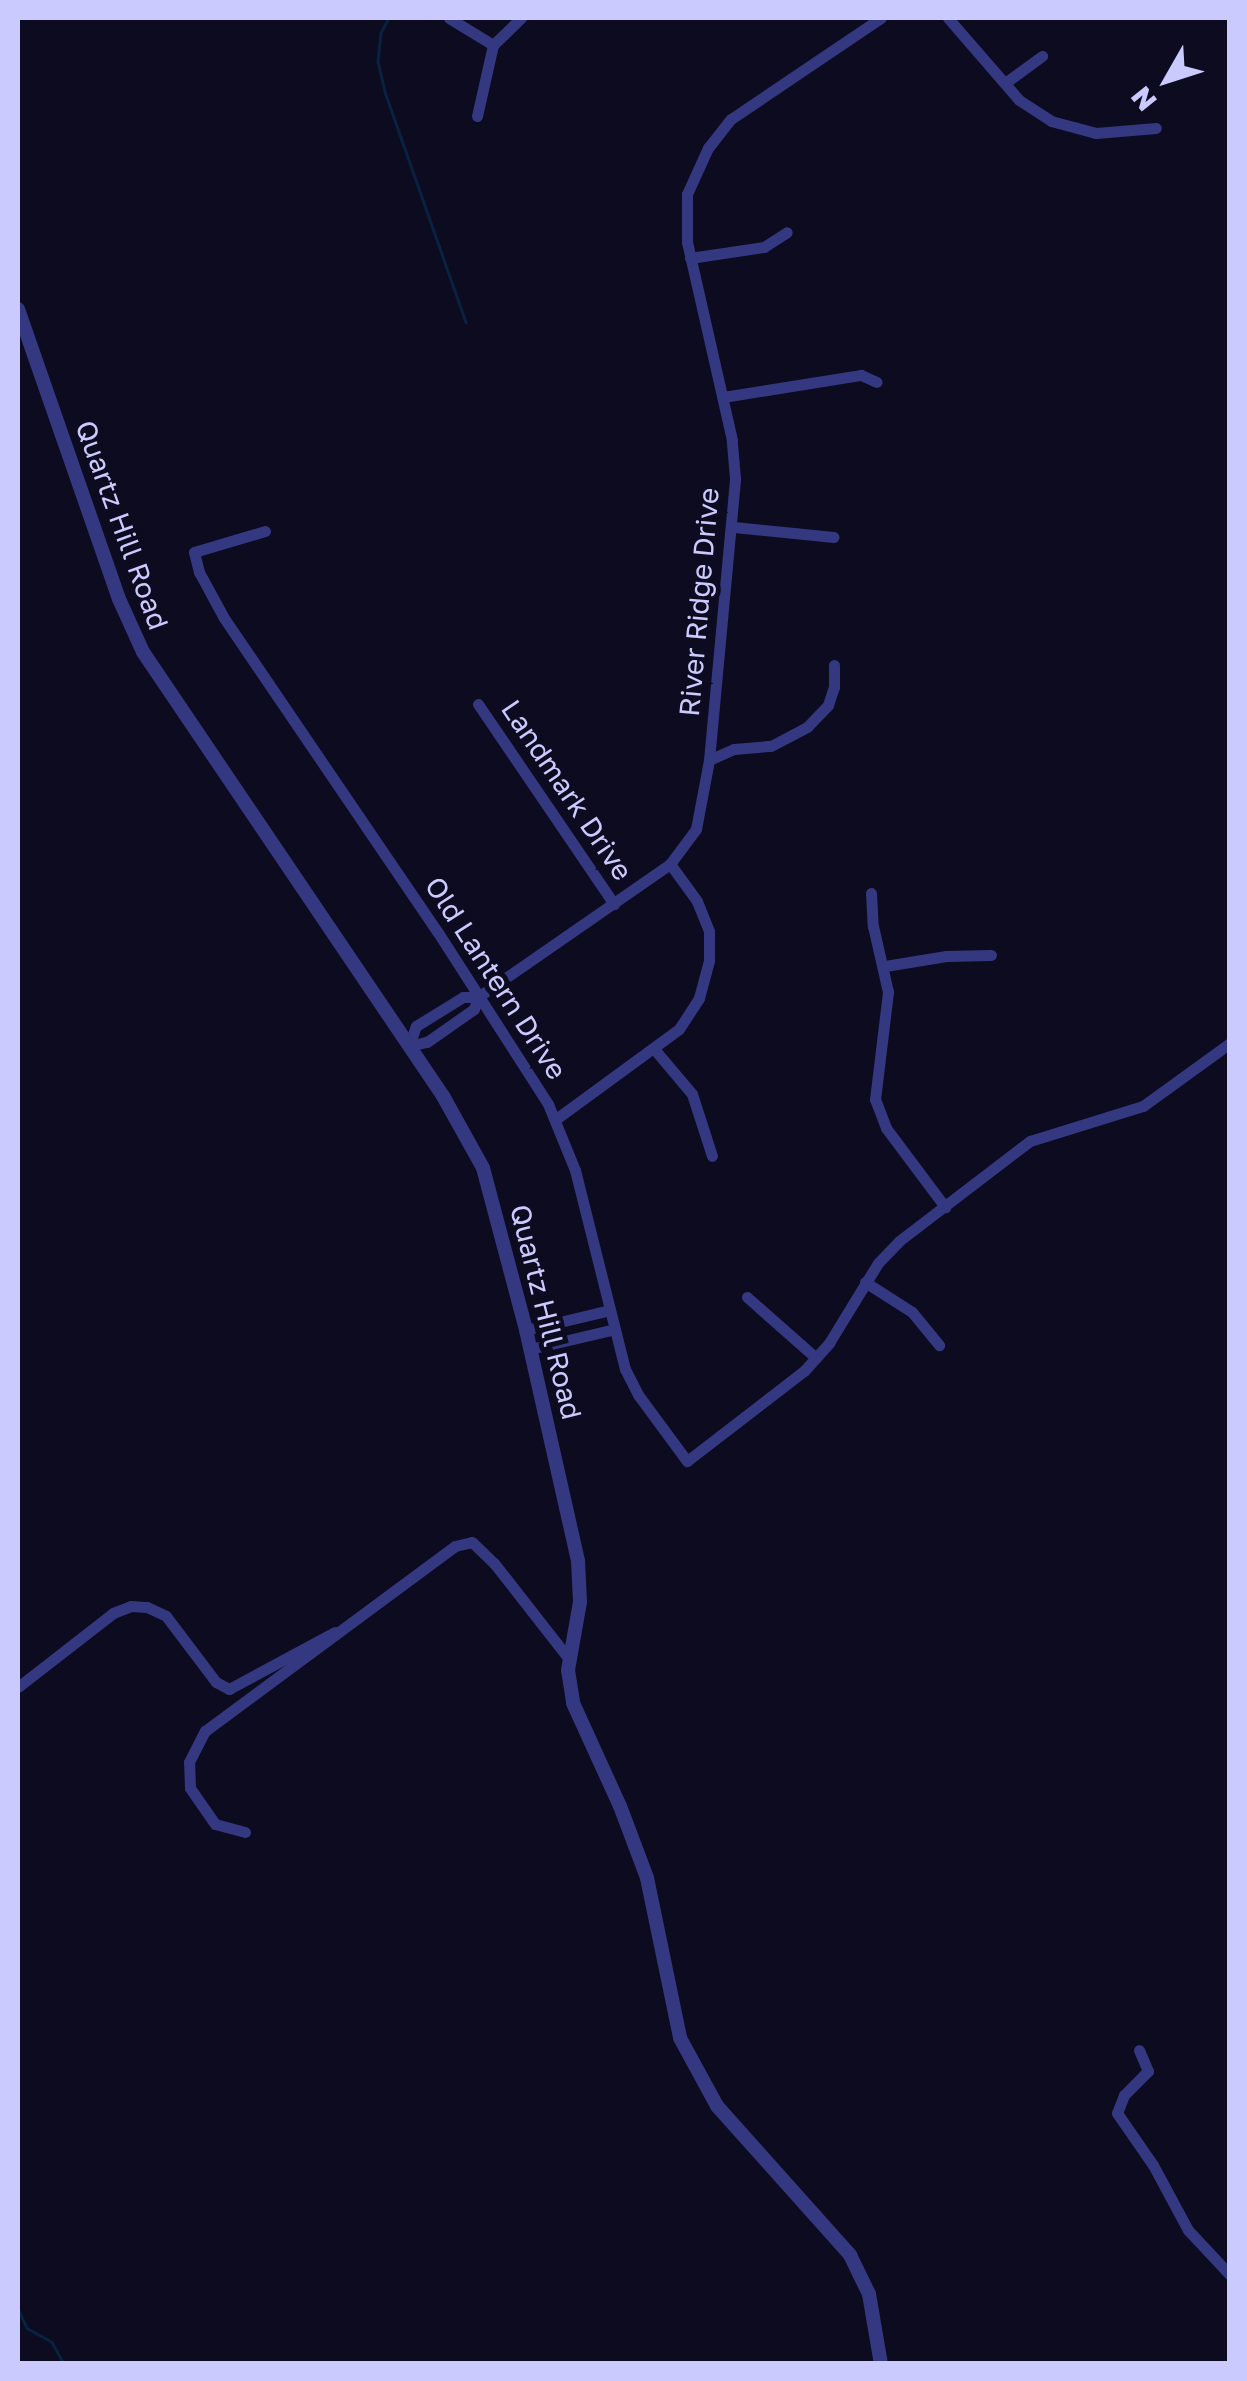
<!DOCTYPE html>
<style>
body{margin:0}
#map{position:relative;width:1247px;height:2381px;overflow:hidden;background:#0d0b1f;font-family:"Golos Text",sans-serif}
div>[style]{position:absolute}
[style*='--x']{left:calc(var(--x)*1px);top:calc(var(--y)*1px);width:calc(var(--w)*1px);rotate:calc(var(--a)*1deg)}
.stream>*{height:2.5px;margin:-1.25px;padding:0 1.25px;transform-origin:1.25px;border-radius:1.25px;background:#082241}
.minor>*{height:11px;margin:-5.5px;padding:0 5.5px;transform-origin:5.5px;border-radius:5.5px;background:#343881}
.tertiary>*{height:14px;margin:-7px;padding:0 7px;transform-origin:7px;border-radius:7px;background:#343881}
span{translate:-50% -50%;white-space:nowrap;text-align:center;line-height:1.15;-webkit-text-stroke:10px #0d0b1f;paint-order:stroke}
.street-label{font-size:28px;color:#cbcaff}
.frame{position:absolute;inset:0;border:20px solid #cbcaff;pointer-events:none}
.north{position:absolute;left:1117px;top:30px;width:100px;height:100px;-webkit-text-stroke:8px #0d0b1f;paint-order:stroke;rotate:231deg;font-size:28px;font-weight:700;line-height:40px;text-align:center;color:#cbcaff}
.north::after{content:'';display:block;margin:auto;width:35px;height:45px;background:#cbcaff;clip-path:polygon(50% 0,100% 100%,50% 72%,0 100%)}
</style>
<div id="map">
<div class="stream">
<i style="--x:389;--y:18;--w:17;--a:118"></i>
<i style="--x:381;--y:33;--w:28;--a:96"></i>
<i style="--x:378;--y:61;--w:32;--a:77"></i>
<i style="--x:385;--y:92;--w:244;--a:70.6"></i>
<i style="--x:18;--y:2308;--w:22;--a:66"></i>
<i style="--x:27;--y:2328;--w:29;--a:29"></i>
<i style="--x:52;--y:2342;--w:25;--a:61"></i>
</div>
<div class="minor">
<i style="--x:449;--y:18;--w:52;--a:31.5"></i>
<i style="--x:948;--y:18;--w:108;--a:49.1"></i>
<i style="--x:1019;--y:100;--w:38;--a:33"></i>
<i style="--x:1051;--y:121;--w:47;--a:14.9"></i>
<i style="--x:1096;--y:133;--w:60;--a:-4.8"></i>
<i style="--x:1005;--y:83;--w:46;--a:-36.1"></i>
<i style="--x:477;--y:116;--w:73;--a:-77.3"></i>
<i style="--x:493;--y:45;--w:39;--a:-44"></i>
<i style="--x:690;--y:258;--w:75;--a:-8.5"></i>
<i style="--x:764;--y:247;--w:27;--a:-33"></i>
<i style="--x:723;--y:397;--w:140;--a:-9.1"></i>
<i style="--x:861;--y:375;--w:17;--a:24"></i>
<i style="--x:734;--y:527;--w:100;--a:5.7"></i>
<i style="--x:265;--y:531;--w:74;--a:163.5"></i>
<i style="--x:194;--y:552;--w:21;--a:76"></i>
<i style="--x:199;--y:572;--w:52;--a:61.5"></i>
<i style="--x:224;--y:618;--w:379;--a:55.8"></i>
<i style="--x:437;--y:931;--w:206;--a:57.3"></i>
<i style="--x:548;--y:1104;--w:71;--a:67.8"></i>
<i style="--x:575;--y:1170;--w:205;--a:75.9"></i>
<i style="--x:625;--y:1369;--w:30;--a:63"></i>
<i style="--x:639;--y:1396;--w:81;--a:53.6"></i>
<i style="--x:687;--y:1461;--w:148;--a:-37.6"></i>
<i style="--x:804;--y:1371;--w:38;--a:-48"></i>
<i style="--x:829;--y:1343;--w:94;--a:-58.5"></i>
<i style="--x:878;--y:1263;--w:30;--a:-46"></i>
<i style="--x:899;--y:1241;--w:165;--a:-37.4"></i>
<i style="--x:1030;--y:1141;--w:118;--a:-17.2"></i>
<i style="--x:1143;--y:1106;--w:107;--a:-35.9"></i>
<i style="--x:478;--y:704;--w:242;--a:55.8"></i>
<i style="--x:709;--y:760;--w:27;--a:-24"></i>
<i style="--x:734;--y:749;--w:37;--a:-5"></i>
<i style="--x:771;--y:746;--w:41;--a:-27.8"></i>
<i style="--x:807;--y:727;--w:30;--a:-46"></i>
<i style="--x:828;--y:705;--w:19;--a:-72"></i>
<i style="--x:834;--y:687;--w:22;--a:-90"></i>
<i style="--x:871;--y:893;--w:33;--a:87"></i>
<i style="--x:873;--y:926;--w:68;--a:77.2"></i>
<i style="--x:888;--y:992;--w:108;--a:96.9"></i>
<i style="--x:875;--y:1099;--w:31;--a:69"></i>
<i style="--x:886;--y:1128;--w:99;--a:53.2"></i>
<i style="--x:885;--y:966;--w:62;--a:-9.3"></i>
<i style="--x:946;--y:956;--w:45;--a:-1.3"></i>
<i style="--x:409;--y:1046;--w:18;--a:-13"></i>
<i style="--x:427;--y:1042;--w:57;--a:-35.1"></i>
<i style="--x:474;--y:1009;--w:13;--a:-72"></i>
<i style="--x:478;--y:997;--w:234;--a:-34.7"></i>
<i style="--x:670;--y:864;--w:44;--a:-53.4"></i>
<i style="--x:696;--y:829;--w:70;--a:-79.3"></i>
<i style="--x:709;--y:760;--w:283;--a:-84.7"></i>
<i style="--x:735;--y:478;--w:38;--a:-95"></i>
<i style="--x:732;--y:440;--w:203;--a:-102.8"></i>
<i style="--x:687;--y:242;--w:48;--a:-90"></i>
<i style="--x:687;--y:194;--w:51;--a:-65.5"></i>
<i style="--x:708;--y:148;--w:37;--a:-52"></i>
<i style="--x:731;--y:119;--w:181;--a:-34"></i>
<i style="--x:409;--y:1046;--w:21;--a:-71"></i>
<i style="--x:416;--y:1026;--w:55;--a:-31.7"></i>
<i style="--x:463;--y:997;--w:15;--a:0"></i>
<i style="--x:655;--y:1050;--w:57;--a:49.9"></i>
<i style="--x:692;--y:1094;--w:65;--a:72.1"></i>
<i style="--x:556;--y:1119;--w:152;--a:-36.2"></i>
<i style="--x:679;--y:1029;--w:37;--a:-57"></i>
<i style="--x:699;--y:998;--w:38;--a:-75"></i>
<i style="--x:709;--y:961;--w:30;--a:-90"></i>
<i style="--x:709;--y:931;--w:32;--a:-112"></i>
<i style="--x:697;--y:901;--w:46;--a:-126.1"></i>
<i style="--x:865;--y:1282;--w:56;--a:32.6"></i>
<i style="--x:912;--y:1312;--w:43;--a:50.7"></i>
<i style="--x:747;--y:1297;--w:92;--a:41.5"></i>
<i style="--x:526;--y:1330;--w:86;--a:-13.4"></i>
<i style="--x:530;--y:1349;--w:87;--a:-13.2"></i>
<i style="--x:18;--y:1687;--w:120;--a:-37.9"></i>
<i style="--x:113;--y:1613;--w:19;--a:-21"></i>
<i style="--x:131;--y:1606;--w:16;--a:4"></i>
<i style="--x:147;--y:1607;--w:21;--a:25"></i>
<i style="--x:166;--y:1616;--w:83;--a:52.9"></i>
<i style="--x:216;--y:1682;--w:15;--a:28"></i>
<i style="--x:229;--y:1689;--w:120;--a:-28.3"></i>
<i style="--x:245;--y:1832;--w:31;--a:-165"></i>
<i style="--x:215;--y:1824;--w:44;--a:-124.8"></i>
<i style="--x:190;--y:1788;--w:26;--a:-92"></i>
<i style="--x:189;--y:1762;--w:35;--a:-63"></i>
<i style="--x:205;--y:1731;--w:311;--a:-36.5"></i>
<i style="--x:455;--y:1546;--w:17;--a:-13"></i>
<i style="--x:472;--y:1542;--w:30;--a:44"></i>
<i style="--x:494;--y:1563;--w:122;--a:52"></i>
<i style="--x:1139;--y:2050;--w:23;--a:67"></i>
<i style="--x:1148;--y:2071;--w:34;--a:135"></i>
<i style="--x:1124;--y:2095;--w:19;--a:111"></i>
<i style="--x:1117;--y:2113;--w:63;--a:55.3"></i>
<i style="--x:1153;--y:2165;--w:74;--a:61.7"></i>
<i style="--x:1188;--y:2230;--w:62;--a:47"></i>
</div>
<div class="tertiary">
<i style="--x:18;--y:309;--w:307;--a:70.8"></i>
<i style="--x:119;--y:599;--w:58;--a:65.6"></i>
<i style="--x:143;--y:652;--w:536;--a:55.95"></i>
<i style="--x:443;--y:1096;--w:82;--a:60.9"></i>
<i style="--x:483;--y:1168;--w:168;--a:75.1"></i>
<i style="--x:526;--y:1330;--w:237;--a:77.3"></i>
<i style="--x:578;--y:1561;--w:41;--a:87.2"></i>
<i style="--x:580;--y:1602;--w:69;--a:100"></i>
<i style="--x:568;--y:1670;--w:33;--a:81"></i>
<i style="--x:573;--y:1703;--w:113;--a:65.5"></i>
<i style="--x:620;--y:1806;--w:77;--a:69.4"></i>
<i style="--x:647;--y:1878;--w:163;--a:78.3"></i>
<i style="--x:680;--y:2038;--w:77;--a:61.4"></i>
<i style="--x:717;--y:2106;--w:200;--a:48.2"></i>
<i style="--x:850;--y:2255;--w:43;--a:64"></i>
<i style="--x:869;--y:2294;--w:71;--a:80.3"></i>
</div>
<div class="street-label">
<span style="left:122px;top:525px;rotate:70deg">Quartz Hill Road</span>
<span style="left:699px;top:602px;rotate:-85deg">River Ridge Drive</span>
<span style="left:567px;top:790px;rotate:56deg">Landmark Drive</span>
<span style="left:496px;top:978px;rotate:57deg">Old Lantern Drive</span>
<span style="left:546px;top:1312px;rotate:76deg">Quartz Hill Road</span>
</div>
<div class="frame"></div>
<div class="north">N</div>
</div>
